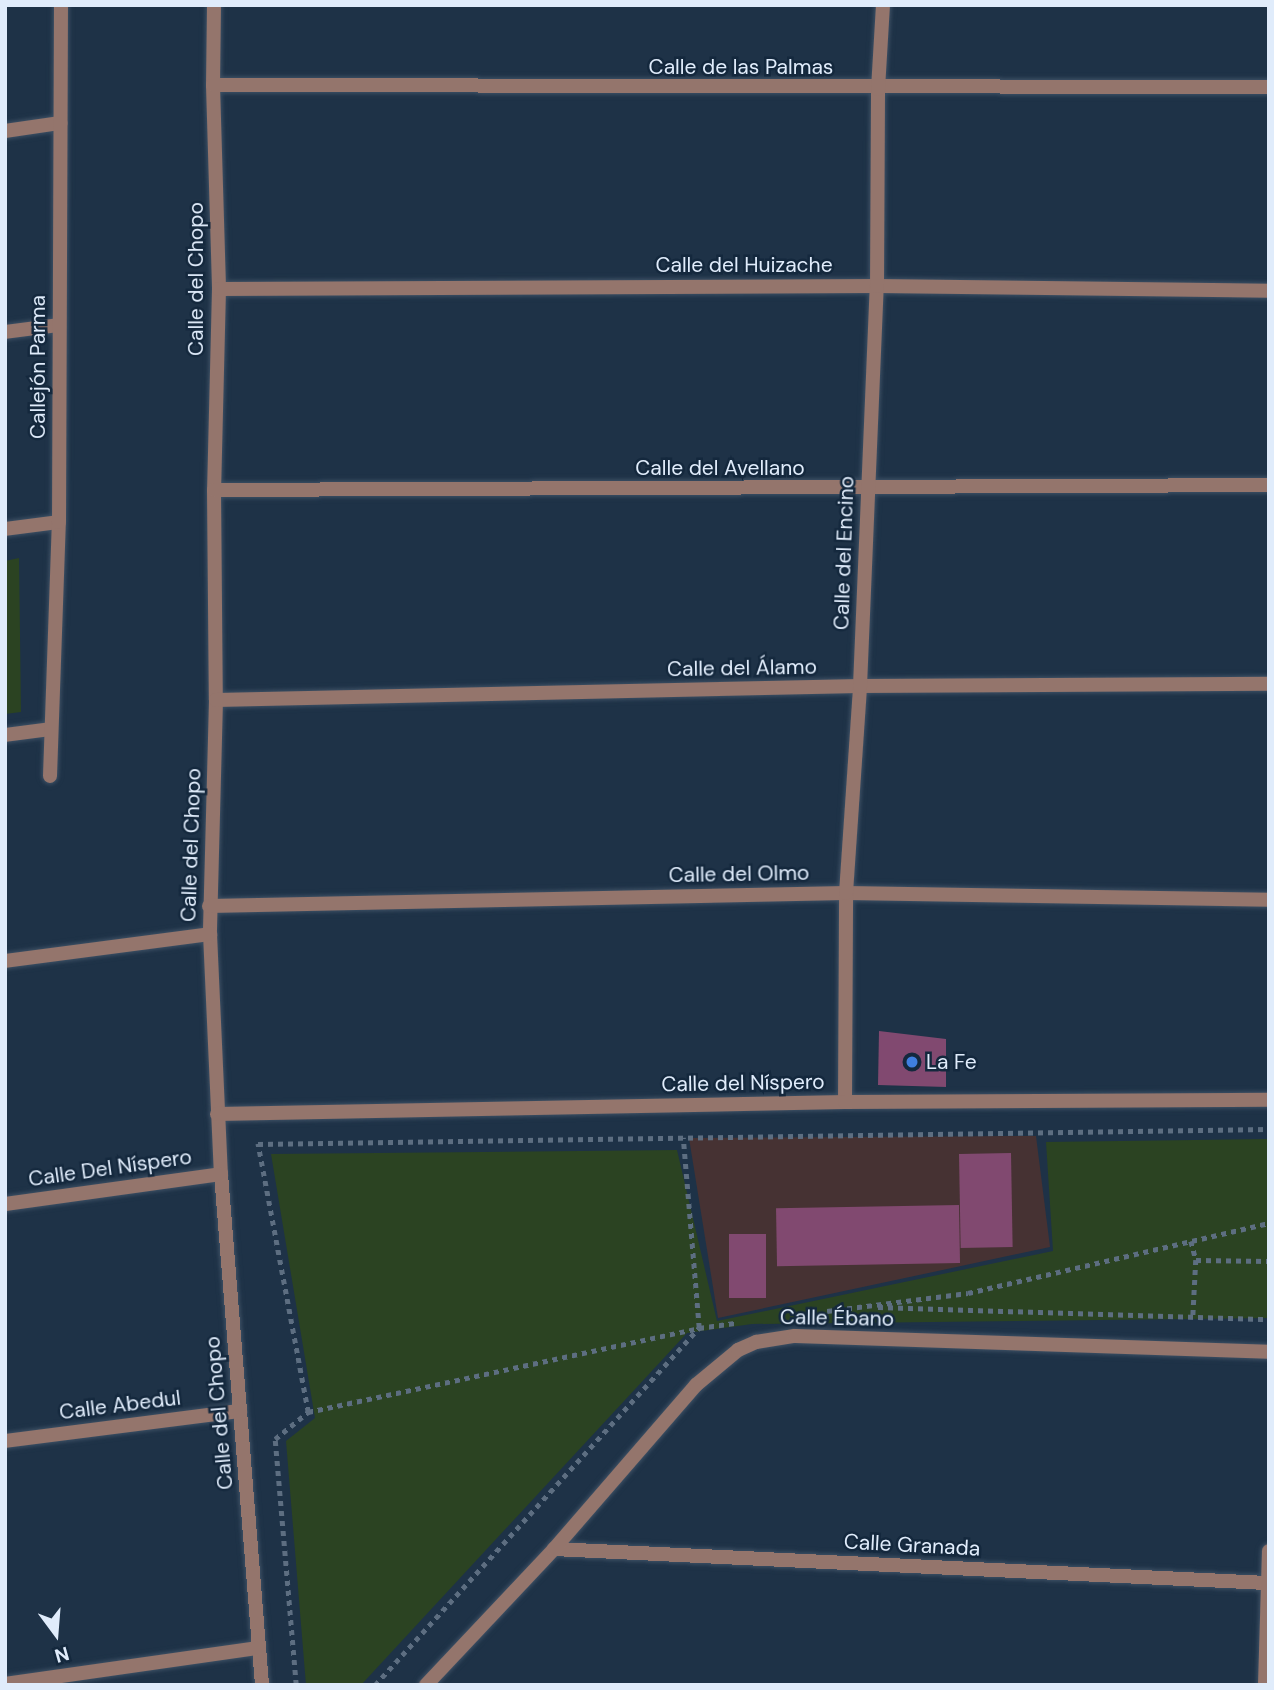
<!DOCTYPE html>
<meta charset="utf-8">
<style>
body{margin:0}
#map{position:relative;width:1274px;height:1690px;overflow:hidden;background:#1e3247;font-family:"DM Sans",sans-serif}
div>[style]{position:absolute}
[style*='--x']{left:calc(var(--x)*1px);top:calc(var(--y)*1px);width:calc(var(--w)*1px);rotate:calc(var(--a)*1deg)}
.education>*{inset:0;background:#463233}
.green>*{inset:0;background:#2b4322}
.building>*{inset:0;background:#814970;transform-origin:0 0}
.path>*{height:4.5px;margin-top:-2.25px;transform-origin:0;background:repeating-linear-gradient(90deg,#5d6e81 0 5px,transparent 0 10px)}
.roads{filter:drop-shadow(0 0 2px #3d5064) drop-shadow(0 0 2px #3d5064)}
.minor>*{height:14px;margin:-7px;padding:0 7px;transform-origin:7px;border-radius:7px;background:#94756c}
.dots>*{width:19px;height:19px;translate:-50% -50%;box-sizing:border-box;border:4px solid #14283d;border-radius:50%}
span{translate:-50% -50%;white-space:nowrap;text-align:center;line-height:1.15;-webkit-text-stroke:5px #14283d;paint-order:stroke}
.street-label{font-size:21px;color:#e0ecfb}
.poi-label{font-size:21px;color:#e0ecfb}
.left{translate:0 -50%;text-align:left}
.frame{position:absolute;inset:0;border:7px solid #e0ecfb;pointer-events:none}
.north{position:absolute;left:21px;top:1599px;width:70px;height:70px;-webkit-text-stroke:5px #14283d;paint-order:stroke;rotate:164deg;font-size:19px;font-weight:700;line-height:28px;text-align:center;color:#e0ecfb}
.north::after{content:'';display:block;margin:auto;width:24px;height:32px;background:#e0ecfb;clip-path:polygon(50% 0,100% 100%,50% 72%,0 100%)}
</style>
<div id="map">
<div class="education">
<i style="clip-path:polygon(1036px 1136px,1050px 1247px,718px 1318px,689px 1138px)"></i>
</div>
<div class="green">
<i style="clip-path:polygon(19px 558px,21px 712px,5px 714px,5px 561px)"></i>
<i style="clip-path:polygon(1269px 1139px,1269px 1318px,752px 1324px,687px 1333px,361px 1685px,306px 1685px,286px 1441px,315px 1418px,271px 1154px,677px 1150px,717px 1321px,1053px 1251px,1046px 1142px)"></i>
</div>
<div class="building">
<i style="clip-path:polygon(879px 1031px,946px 1039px,946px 1087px,878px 1085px)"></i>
<i style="left:1011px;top:1153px;width:94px;height:52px;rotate:89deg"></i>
<i style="left:959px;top:1205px;width:58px;height:183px;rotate:89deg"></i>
<i style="left:729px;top:1234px;width:37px;height:64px"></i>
</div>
<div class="path">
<i style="--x:1191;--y:1241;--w:20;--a:75"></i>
<i style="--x:1196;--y:1260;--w:57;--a:93"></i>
<i style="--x:1196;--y:1260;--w:73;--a:0.8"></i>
<i style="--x:878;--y:1307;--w:391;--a:1.8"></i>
<i style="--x:827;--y:1311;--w:142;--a:-7.3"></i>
<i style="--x:968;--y:1293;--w:309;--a:-13.1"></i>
<i style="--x:308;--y:1412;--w:400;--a:-12.1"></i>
<i style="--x:699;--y:1328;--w:36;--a:-8"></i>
<i style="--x:296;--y:1685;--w:247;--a:-94.9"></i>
<i style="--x:275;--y:1439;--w:43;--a:-39.3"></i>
<i style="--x:308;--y:1412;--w:273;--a:-100.6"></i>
<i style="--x:258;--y:1144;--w:1011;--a:-0.85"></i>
<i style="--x:375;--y:1685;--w:482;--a:-47.8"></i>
<i style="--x:699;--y:1328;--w:191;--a:-94.8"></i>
</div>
<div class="roads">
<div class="minor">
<i style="--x:214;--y:5;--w:80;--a:90.7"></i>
<i style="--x:213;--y:85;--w:204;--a:88.3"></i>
<i style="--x:219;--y:289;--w:201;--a:91.4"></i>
<i style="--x:214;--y:490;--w:210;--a:89.5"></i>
<i style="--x:216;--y:700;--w:234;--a:91.5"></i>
<i style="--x:210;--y:934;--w:240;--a:87.4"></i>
<i style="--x:221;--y:1174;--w:513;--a:85.41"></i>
<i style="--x:213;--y:85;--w:1056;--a:0.11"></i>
<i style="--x:5;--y:131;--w:56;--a:-8.3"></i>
<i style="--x:219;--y:289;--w:658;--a:-0.26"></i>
<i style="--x:877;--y:286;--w:392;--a:0.7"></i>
<i style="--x:5;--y:332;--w:54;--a:-7.4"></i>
<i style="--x:214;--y:490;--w:1055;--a:-0.27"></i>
<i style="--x:5;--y:529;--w:54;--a:-7.4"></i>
<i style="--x:216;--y:700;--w:644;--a:-1.25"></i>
<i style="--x:860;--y:686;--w:409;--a:-0.3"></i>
<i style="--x:5;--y:735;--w:46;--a:-7.4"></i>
<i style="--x:50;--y:776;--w:254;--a:-88"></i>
<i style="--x:59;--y:522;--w:517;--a:-89.78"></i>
<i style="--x:209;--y:906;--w:637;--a:-1.17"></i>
<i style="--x:846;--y:893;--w:423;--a:0.9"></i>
<i style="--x:5;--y:961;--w:207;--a:-7.5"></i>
<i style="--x:845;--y:1102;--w:209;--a:-89.7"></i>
<i style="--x:846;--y:893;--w:207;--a:-86.1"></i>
<i style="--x:860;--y:686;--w:400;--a:-87.6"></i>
<i style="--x:877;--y:286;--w:197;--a:-89.7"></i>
<i style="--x:878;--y:89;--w:84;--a:-86.6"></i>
<i style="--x:217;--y:1114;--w:628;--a:-1.09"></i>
<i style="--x:845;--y:1102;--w:424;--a:-0.3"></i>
<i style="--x:5;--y:1204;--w:218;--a:-7.9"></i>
<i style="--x:5;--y:1441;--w:237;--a:-7.3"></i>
<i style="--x:554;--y:1549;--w:715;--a:2.73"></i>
<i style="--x:5;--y:1684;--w:256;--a:-8.1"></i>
<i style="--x:426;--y:1685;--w:187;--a:-46.7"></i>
<i style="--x:554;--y:1549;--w:217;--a:-49.1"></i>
<i style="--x:696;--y:1385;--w:55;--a:-39.8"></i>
<i style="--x:738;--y:1350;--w:20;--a:-24"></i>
<i style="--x:756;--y:1342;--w:39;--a:-9"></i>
<i style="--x:795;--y:1336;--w:474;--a:1.9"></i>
<i style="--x:1265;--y:1685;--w:134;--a:-88.3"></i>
</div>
</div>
<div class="dots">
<i style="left:912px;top:1062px;background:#3f7fe0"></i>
</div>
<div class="street-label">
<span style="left:741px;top:67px">Calle de las Palmas</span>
<span style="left:744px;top:265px">Calle del Huizache</span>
<span style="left:196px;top:279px;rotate:-90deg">Calle del Chopo</span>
<span style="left:38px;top:367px;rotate:-90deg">Callejón Parma</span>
<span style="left:720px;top:468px">Calle del Avellano</span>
<span style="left:844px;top:553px;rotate:-88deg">Calle del Encino</span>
<span style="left:742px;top:668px;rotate:-1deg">Calle del Álamo</span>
<span style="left:191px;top:845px;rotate:-88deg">Calle del Chopo</span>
<span style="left:739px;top:874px;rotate:-1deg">Calle del Olmo</span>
<span style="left:743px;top:1083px;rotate:-1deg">Calle del Níspero</span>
<span style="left:110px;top:1168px;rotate:-8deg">Calle Del Níspero</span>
<span style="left:837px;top:1318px;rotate:1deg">Calle Ébano</span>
<span style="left:120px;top:1405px;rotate:-7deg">Calle Abedul</span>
<span style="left:219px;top:1413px;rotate:-95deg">Calle del Chopo</span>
<span style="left:912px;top:1545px;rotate:3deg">Calle Granada</span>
</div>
<div class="poi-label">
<span class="left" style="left:926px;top:1062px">La Fe</span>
</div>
<div class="frame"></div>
<div class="north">N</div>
</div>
